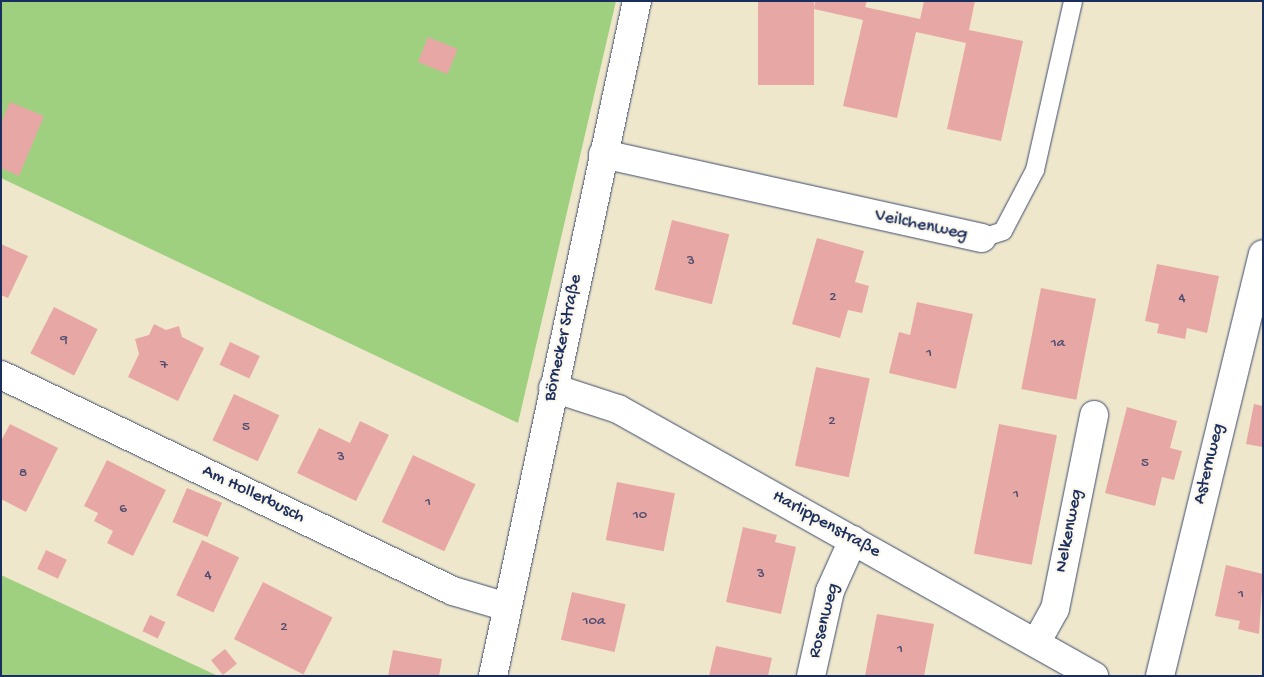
<!DOCTYPE html>
<meta charset="utf-8">
<style>
body{margin:0}
#map{position:relative;width:1264px;height:677px;overflow:hidden;background:#efe7cc;font-family:"Gochi Hand",sans-serif}
div>[style]{position:absolute}
[style*='--x']{left:calc(var(--x)*1px);top:calc(var(--y)*1px);width:calc(var(--w)*1px);rotate:calc(var(--a)*1deg)}
.green>*{inset:0;background:#9ed07f}
.building>*{inset:0;background:#e7a8a5;transform-origin:0 0}
.roads{filter:drop-shadow(0 0 1px #3b4b6e) drop-shadow(0 0 1px #3b4b6e)}
.lane>*{height:18px;margin:-9px;padding:0 9px;transform-origin:9px;border-radius:9px;background:#fff}
.street>*{height:28px;margin:-14px;padding:0 14px;transform-origin:14px;border-radius:14px;background:#fff}
span{translate:-50% -50%;white-space:nowrap;text-align:center;line-height:1.15;-webkit-text-stroke:4.5px #fbf7ec;paint-order:stroke}
.number-label{font-size:15px;color:#4e4d70}
.number-label span{-webkit-text-stroke-width:0}
.street-label{font-size:18px;color:#1b2f5e}
.frame{position:absolute;inset:0;border:2px solid #1b2f5e;pointer-events:none}
</style>
<div id="map">
<div class="green">
<i style="clip-path:polygon(1px 1px,616px 1px,518px 423px,1px 178px)"></i>
<i style="clip-path:polygon(1px 575px,218px 676px,1px 676px)"></i>
</div>
<div class="building">
<i style="left:758px;top:1px;width:56px;height:84px"></i>
<i style="clip-path:polygon(815px 1px,867px 1px,865px 7px,920px 19px,924px 1px,975px 1px,969px 30px,1023px 41px,1001px 141px,947px 129px,966px 43px,916px 32px,897px 118px,843px 106px,863px 20px,814px 9px)"></i>
<i style="left:428px;top:37px;width:32px;height:27px;rotate:22deg"></i>
<i style="clip-path:polygon(10px 102px,44px 116px,19px 176px,1px 168px,1px 123px)"></i>
<i style="left:672px;top:220px;width:59px;height:72px;rotate:14deg"></i>
<i style="clip-path:polygon(817px 238px,864px 251px,855px 282px,869px 286px,862px 313px,848px 310px,840px 338px,792px 324px)"></i>
<i style="clip-path:polygon(1px 244px,28px 256px,8px 298px,1px 295px)"></i>
<i style="clip-path:polygon(1157px 264px,1219px 276px,1207px 333px,1187px 328px,1185px 339px,1157px 333px,1159px 324px,1145px 321px)"></i>
<i style="left:1041px;top:288px;width:56px;height:103px;rotate:11deg"></i>
<i style="clip-path:polygon(917px 302px,973px 314px,956px 389px,889px 373px,899px 332px,910px 335px)"></i>
<i style="left:54px;top:307px;width:49px;height:52px;rotate:27deg"></i>
<i style="clip-path:polygon(154px 324px,166px 330px,179px 326px,182px 337px,204px 348px,178px 401px,128px 377px,139px 354px,135px 339px,149px 335px)"></i>
<i style="left:230px;top:342px;width:33px;height:25px;rotate:25deg"></i>
<i style="left:816px;top:367px;width:55px;height:101px;rotate:12deg"></i>
<i style="left:234px;top:394px;width:50px;height:51px;rotate:25deg"></i>
<i style="clip-path:polygon(1254px 404px,1263px 406px,1263px 447px,1246px 444px)"></i>
<i style="clip-path:polygon(1127px 407px,1177px 421px,1170px 448px,1182px 451px,1174px 480px,1162px 477px,1155px 506px,1105px 493px)"></i>
<i style="clip-path:polygon(360px 421px,389px 435px,356px 501px,297px 473px,319px 428px,350px 443px)"></i>
<i style="clip-path:polygon(10px 424px,58px 448px,26px 512px,1px 499px,1px 441px)"></i>
<i style="left:999px;top:424px;width:59px;height:132px;rotate:11deg"></i>
<i style="left:413px;top:455px;width:69px;height:74px;rotate:25deg"></i>
<i style="clip-path:polygon(107px 460px,166px 490px,133px 556px,107px 543px,113px 531px,94px 521px,98px 513px,84px 506px)"></i>
<i style="left:617px;top:482px;width:59px;height:59px;rotate:11deg"></i>
<i style="left:187px;top:488px;width:38px;height:37px;rotate:23deg"></i>
<i style="clip-path:polygon(743px 527px,777px 535px,775px 542px,796px 547px,781px 614px,726px 602px)"></i>
<i style="left:202px;top:540px;width:41px;height:61px;rotate:25deg"></i>
<i style="left:46px;top:550px;width:23px;height:21px;rotate:25deg"></i>
<i style="clip-path:polygon(1226px 565px,1263px 574px,1259px 634px,1238px 629px,1240px 621px,1215px 616px)"></i>
<i style="left:263px;top:582px;width:78px;height:64px;rotate:27deg"></i>
<i style="left:572px;top:592px;width:55px;height:49px;rotate:13deg"></i>
<i style="clip-path:polygon(877px 614px,934px 624px,924px 676px,865px 676px)"></i>
<i style="left:150px;top:615px;width:17px;height:18px;rotate:25deg"></i>
<i style="clip-path:polygon(716px 646px,772px 658px,768px 676px,709px 676px)"></i>
<i style="left:225px;top:649px;width:19px;height:18px;rotate:51deg"></i>
<i style="clip-path:polygon(393px 650px,442px 659px,439px 676px,388px 676px)"></i>
</div>
<div class="roads">
<div class="lane">
<i style="--x:982;--y:238;--w:22;--a:-18"></i>
<i style="--x:1003;--y:231;--w:69;--a:-62.3"></i>
<i style="--x:1035;--y:170;--w:173;--a:-77.3"></i>
</div>
<div class="street">
<i style="--x:603;--y:154;--w:388;--a:12.5"></i>
<i style="--x:1;--y:375;--w:501;--a:25.54"></i>
<i style="--x:453;--y:591;--w:56;--a:16.5"></i>
<i style="--x:553;--y:388;--w:68;--a:17.9"></i>
<i style="--x:618;--y:409;--w:546;--a:29.29"></i>
<i style="--x:1036;--y:643;--w:39;--a:-61"></i>
<i style="--x:1055;--y:609;--w:198;--a:-78.6"></i>
<i style="--x:493;--y:676;--w:690;--a:-77.96"></i>
<i style="--x:811;--y:676;--w:87;--a:-77.4"></i>
<i style="--x:830;--y:591;--w:56;--a:-65.7"></i>
<i style="--x:1160;--y:676;--w:434;--a:-76.3"></i>
</div>
</div>
<div class="number-label">
<span style="left:691px;top:262px">3</span>
<span style="left:833px;top:298px">2</span>
<span style="left:1182px;top:299px">4</span>
<span style="left:64px;top:341px">9</span>
<span style="left:1058px;top:344px">1a</span>
<span style="left:929px;top:354px">1</span>
<span style="left:164px;top:366px">7</span>
<span style="left:832px;top:422px">2</span>
<span style="left:246px;top:428px">5</span>
<span style="left:341px;top:458px">3</span>
<span style="left:1145px;top:464px">5</span>
<span style="left:23px;top:474px">8</span>
<span style="left:1016px;top:495px">1</span>
<span style="left:428px;top:503px">1</span>
<span style="left:123px;top:510px">6</span>
<span style="left:640px;top:516px">10</span>
<span style="left:761px;top:575px">3</span>
<span style="left:208px;top:576px">4</span>
<span style="left:1241px;top:595px">1</span>
<span style="left:594px;top:622px">10a</span>
<span style="left:284px;top:628px">2</span>
<span style="left:900px;top:650px">1</span>
</div>
<div class="street-label">
<span style="left:921px;top:226px;rotate:12deg">Veilchenweg</span>
<span style="left:564px;top:338px;rotate:-78deg">Börnecker Straße</span>
<span style="left:1210px;top:464px;rotate:-76deg">Asternweg</span>
<span style="left:253px;top:495px;rotate:26deg">Am Hollerbusch</span>
<span style="left:826px;top:525px;rotate:29deg">Harlippenstraße</span>
<span style="left:1070px;top:531px;rotate:-79deg">Nelkenweg</span>
<span style="left:825px;top:621px;rotate:-75deg">Rosenweg</span>
</div>
<div class="frame"></div>
</div>
